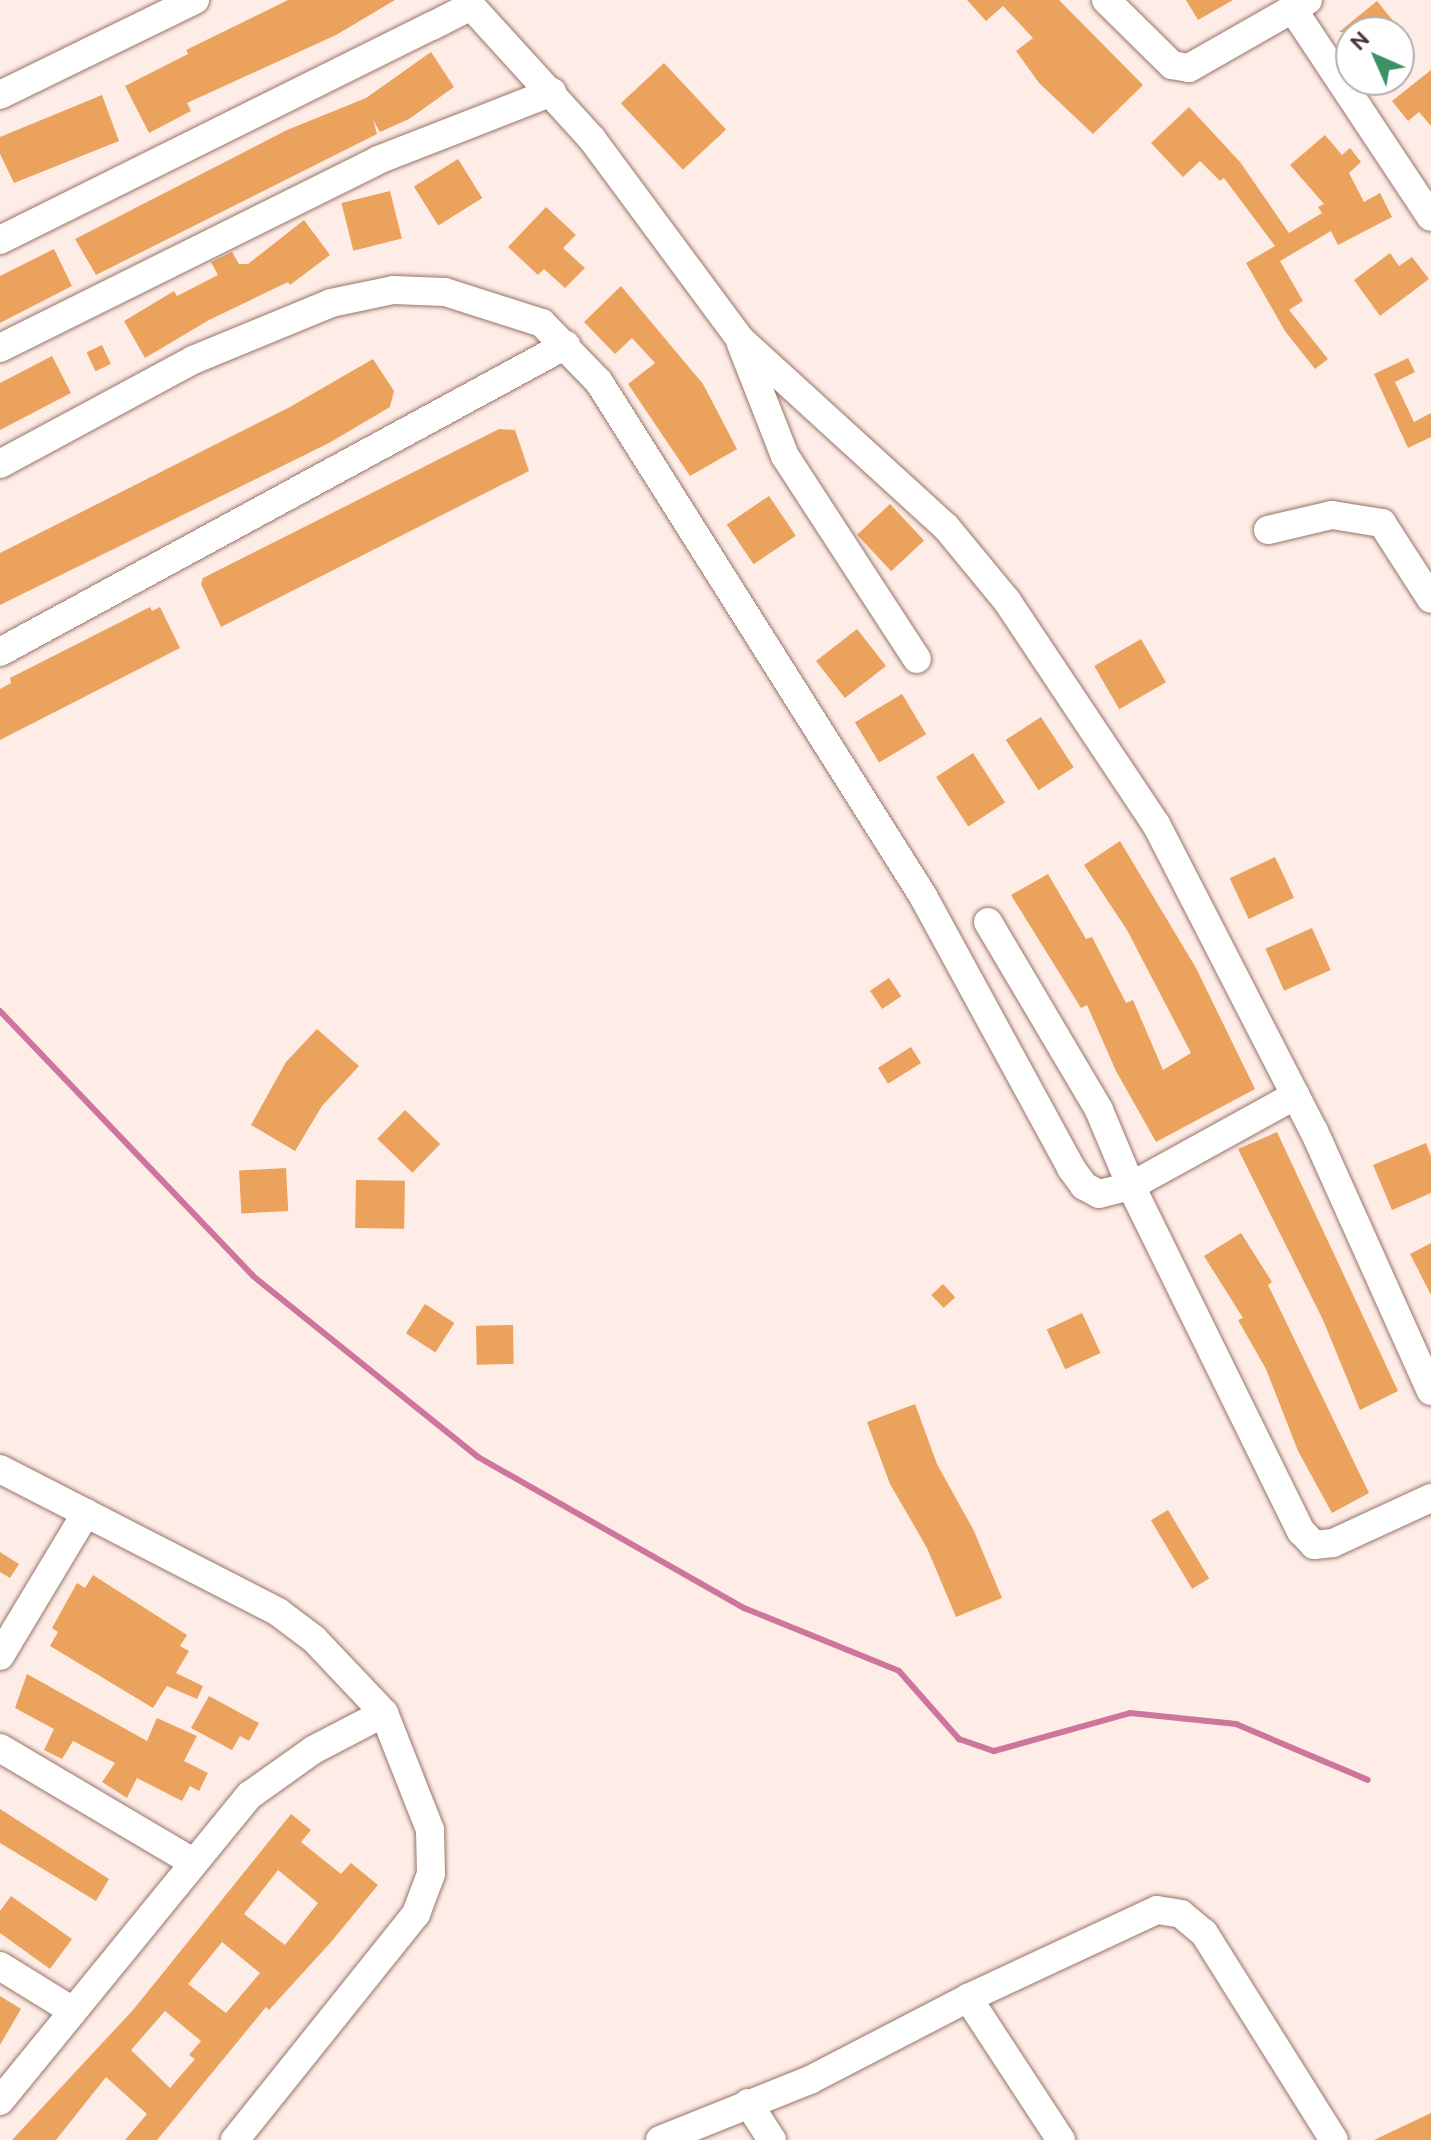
<!DOCTYPE html>
<style>
body{margin:0}
#map{position:relative;width:1431px;height:2140px;overflow:hidden;background:#feede7;font-family:Ubuntu,sans-serif}
div>[style]{position:absolute}
[style*='--x']{left:calc(var(--x)*1px);top:calc(var(--y)*1px);width:calc(var(--w)*1px);rotate:calc(var(--a)*1deg)}
.stream>*{height:6px;margin:-3px;padding:0 3px;transform-origin:3px;border-radius:3px;background:#ce759d}
.building>*{inset:0;background:#eaa25d;transform-origin:0 0}
.roads{filter:drop-shadow(0 0 2px #987467) drop-shadow(0 0 2px #987467)}
.minor>*{height:28px;margin:-14px;padding:0 14px;transform-origin:14px;border-radius:14px;background:#fff}
span{translate:-50% -50%;white-space:nowrap;text-align:center;line-height:1.15;-webkit-text-stroke:6px #fff;paint-order:stroke}
.north{position:absolute;left:1335px;top:16px;width:80px;height:80px;box-sizing:border-box;background:#fff;border:2px solid #b5afad;border-radius:50%;rotate:315deg;font-size:22px;font-weight:700;line-height:32px;text-align:center;color:#463631}
.north::after{content:'';display:block;margin:auto;width:28px;height:36px;background:#3c9265;clip-path:polygon(50% 0,100% 100%,50% 72%,0 100%)}
</style>
<div id="map">
<div class="stream">
<i style="--x:0;--y:1011;--w:366;--a:46.3"></i>
<i style="--x:253;--y:1276;--w:289;--a:38.8"></i>
<i style="--x:478;--y:1457;--w:306;--a:29.6"></i>
<i style="--x:744;--y:1608;--w:167;--a:22.1"></i>
<i style="--x:899;--y:1671;--w:91;--a:48.6"></i>
<i style="--x:959;--y:1739;--w:37;--a:19"></i>
<i style="--x:994;--y:1751;--w:141;--a:-15.6"></i>
<i style="--x:1130;--y:1713;--w:107;--a:5.9"></i>
<i style="--x:1236;--y:1724;--w:143;--a:23"></i>
</div>
<div class="building">
<i style="clip-path:polygon(288px 0,395px 0,336px 35px,187px 103px,191px 111px,149px 133px,125px 86px,188px 54px,186px 50px)"></i>
<i style="clip-path:polygon(967px 0,1059px 0,1143px 85px,1093px 134px,1039px 83px,1016px 51px,1033px 38px,1003px 6px,986px 21px)"></i>
<i style="clip-path:polygon(1186px 0,1233px 0,1198px 20px)"></i>
<i style="clip-path:polygon(1377px 1px,1402px 32px,1339px 32px)"></i>
<i style="clip-path:polygon(431px 52px,454px 87px,409px 119px,380px 132px,373px 120px,377px 134px,96px 275px,75px 239px,287px 130px,366px 98px)"></i>
<i style="left:664px;top:63px;width:91px;height:59px;rotate:47deg"></i>
<i style="clip-path:polygon(1431px 70px,1431px 126px,1419px 112px,1408px 121px,1392px 101px)"></i>
<i style="clip-path:polygon(102px 95px,119px 141px,14px 183px,0 154px,0 137px)"></i>
<i style="clip-path:polygon(1189px 107px,1240px 162px,1289px 233px,1322px 213px,1318px 207px,1324px 204px,1290px 165px,1325px 135px,1342px 155px,1350px 148px,1361px 162px,1349px 173px,1364px 202px,1380px 193px,1392px 217px,1338px 245px,1331px 231px,1280px 261px,1303px 301px,1289px 310px,1328px 359px,1315px 369px,1285px 331px,1246px 263px,1275px 246px,1224px 178px,1220px 181px,1200px 161px,1183px 177px,1151px 143px)"></i>
<i style="left:458px;top:159px;width:46px;height:52px;rotate:58deg"></i>
<i style="left:390px;top:191px;width:49px;height:50px;rotate:76deg"></i>
<i style="clip-path:polygon(546px 207px,576px 235px,563px 248px,585px 268px,565px 288px,544px 269px,538px 275px,508px 247px)"></i>
<i style="clip-path:polygon(304px 220px,330px 255px,290px 285px,288px 282px,209px 320px,145px 358px,124px 321px,174px 291px,177px 296px,218px 275px,211px 262px,232px 252px,239px 264px,248px 264px)"></i>
<i style="clip-path:polygon(54px 249px,72px 286px,0 323px,0 276px)"></i>
<i style="clip-path:polygon(1390px 253px,1399px 266px,1412px 257px,1429px 279px,1380px 316px,1354px 280px)"></i>
<i style="clip-path:polygon(621px 286px,703px 384px,737px 449px,690px 476px,628px 384px,655px 363px,632px 338px,615px 354px,584px 322px)"></i>
<i style="left:102px;top:345px;width:21px;height:17px;rotate:65deg"></i>
<i style="clip-path:polygon(52px 356px,71px 393px,0 430px,0 383px)"></i>
<i style="clip-path:polygon(1408px 358px,1415px 372px,1395px 382px,1414px 422px,1431px 413px,1431px 437px,1408px 448px,1374px 374px)"></i>
<i style="clip-path:polygon(373px 359px,394px 391px,390px 407px,329px 443px,0 605px,0 553px,288px 408px)"></i>
<i style="clip-path:polygon(499px 429px,515px 430px,529px 471px,221px 627px,201px 584px,203px 578px)"></i>
<i style="left:769px;top:496px;width:48px;height:51px;rotate:56deg"></i>
<i style="left:890px;top:504px;width:50px;height:45px;rotate:47deg"></i>
<i style="clip-path:polygon(150px 607px,152px 611px,160px 607px,180px 648px,0 740px,0 689px,11px 683px,10px 678px)"></i>
<i style="left:857px;top:629px;width:47px;height:52px;rotate:52deg"></i>
<i style="left:1141px;top:639px;width:50px;height:54px;rotate:60deg"></i>
<i style="left:902px;top:694px;width:47px;height:55px;rotate:59deg"></i>
<i style="left:1041px;top:717px;width:60px;height:42px;rotate:57deg"></i>
<i style="left:973px;top:753px;width:59px;height:44px;rotate:57deg"></i>
<i style="clip-path:polygon(1120px 841px,1196px 968px,1255px 1089px,1156px 1142px,1116px 1071px,1087px 1005px,1081px 1008px,1011px 895px,1048px 874px,1086px 939px,1092px 937px,1126px 1003px,1133px 1000px,1163px 1070px,1191px 1053px,1127px 930px,1084px 865px)"></i>
<i style="left:1275px;top:857px;width:45px;height:50px;rotate:65deg"></i>
<i style="left:1312px;top:928px;width:46px;height:51px;rotate:66deg"></i>
<i style="left:889px;top:978px;width:22px;height:23px;rotate:56deg"></i>
<i style="clip-path:polygon(317px 1029px,359px 1066px,322px 1106px,295px 1151px,251px 1125px,286px 1062px)"></i>
<i style="left:911px;top:1047px;width:19px;height:39px;rotate:58deg"></i>
<i style="left:405px;top:1110px;width:49px;height:40px;rotate:44deg"></i>
<i style="clip-path:polygon(1277px 1132px,1398px 1391px,1360px 1410px,1323px 1320px,1238px 1149px)"></i>
<i style="clip-path:polygon(1426px 1143px,1431px 1156px,1431px 1193px,1392px 1210px,1373px 1165px)"></i>
<i style="left:286px;top:1168px;width:43px;height:47px;rotate:87deg"></i>
<i style="left:356px;top:1180px;width:49px;height:48px;rotate:1deg"></i>
<i style="clip-path:polygon(1241px 1233px,1272px 1282px,1268px 1285px,1369px 1493px,1332px 1513px,1298px 1451px,1266px 1369px,1238px 1320px,1243px 1318px,1204px 1256px)"></i>
<i style="clip-path:polygon(1431px 1243px,1431px 1295px,1410px 1254px)"></i>
<i style="left:943px;top:1284px;width:18px;height:16px;rotate:47deg"></i>
<i style="left:425px;top:1304px;width:35px;height:35px;rotate:33deg"></i>
<i style="left:1082px;top:1313px;width:44px;height:39px;rotate:65deg"></i>
<i style="left:513px;top:1325px;width:39px;height:37px;rotate:89deg"></i>
<i style="clip-path:polygon(915px 1404px,937px 1464px,974px 1531px,1002px 1598px,956px 1617px,927px 1548px,890px 1484px,867px 1422px)"></i>
<i style="left:1168px;top:1510px;width:80px;height:20px;rotate:59deg"></i>
<i style="clip-path:polygon(0 1552px,19px 1564px,10px 1578px,0 1572px)"></i>
<i style="clip-path:polygon(93px 1575px,187px 1635px,180px 1646px,189px 1651px,176px 1673px,203px 1686px,197px 1699px,167px 1686px,153px 1708px,50px 1646px,58px 1632px,52px 1628px,77px 1583px,85px 1588px)"></i>
<i style="clip-path:polygon(27px 1674px,147px 1741px,157px 1718px,197px 1736px,184px 1761px,208px 1773px,199px 1791px,190px 1786px,182px 1801px,137px 1778px,127px 1798px,102px 1782px,115px 1763px,73px 1741px,62px 1759px,44px 1750px,54px 1729px,15px 1708px)"></i>
<i style="clip-path:polygon(209px 1696px,259px 1723px,249px 1741px,240px 1736px,232px 1750px,191px 1728px)"></i>
<i style="clip-path:polygon(0 1809px,109px 1879px,96px 1901px,0 1843px)"></i>
<i style="clip-path:polygon(evenodd,291px 1814px,311px 1830px,301px 1842px,341px 1874px,351px 1863px,378px 1885px,331px 1942px,269px 2010px,266px 2007px,157px 2140px,125px 2140px,147px 2114px,106px 2077px,56px 2140px,12px 2140px,133px 2010px,291px 1814px,278px 1870px,318px 1903px,285px 1945px,244px 1914px,278px 1870px,291px 1814px,222px 1942px,260px 1973px,226px 2013px,188px 1984px,222px 1942px,291px 1814px,165px 2011px,201px 2041px,189px 2055px,195px 2059px,170px 2088px,131px 2050px,165px 2011px)"></i>
<i style="clip-path:polygon(11px 1896px,72px 1939px,50px 1969px,0 1933px,0 1911px)"></i>
<i style="clip-path:polygon(0 1996px,21px 2009px,0 2045px)"></i>
<i style="clip-path:polygon(1431px 2113px,1431px 2140px,1374px 2140px)"></i>
</div>
<div class="roads">
<div class="minor">
<i style="--x:1106;--y:0;--w:93;--a:44.6"></i>
<i style="--x:1172;--y:65;--w:17;--a:10"></i>
<i style="--x:1189;--y:68;--w:137;--a:-29.7"></i>
<i style="--x:471;--y:6;--w:180;--a:47.7"></i>
<i style="--x:592;--y:139;--w:249;--a:53.5"></i>
<i style="--x:740;--y:339;--w:279;--a:42.4"></i>
<i style="--x:946;--y:527;--w:96;--a:50.5"></i>
<i style="--x:1007;--y:601;--w:268;--a:56.3"></i>
<i style="--x:1156;--y:824;--w:345;--a:62.8"></i>
<i style="--x:1314;--y:1131;--w:285;--a:65.8"></i>
<i style="--x:1294;--y:11;--w:247;--a:56.4"></i>
<i style="--x:0;--y:95;--w:217;--a:-26"></i>
<i style="--x:0;--y:240;--w:482;--a:-26.4"></i>
<i style="--x:432;--y:26;--w:44;--a:-27.1"></i>
<i style="--x:471;--y:6;--w:7;--a:-117"></i>
<i style="--x:741;--y:344;--w:120;--a:68.6"></i>
<i style="--x:785;--y:456;--w:242;--a:57"></i>
<i style="--x:0;--y:348;--w:422;--a:-26.4"></i>
<i style="--x:378;--y:160;--w:187;--a:-21.3"></i>
<i style="--x:0;--y:464;--w:219;--a:-28.3"></i>
<i style="--x:193;--y:360;--w:149;--a:-22.4"></i>
<i style="--x:331;--y:303;--w:63;--a:-11.8"></i>
<i style="--x:393;--y:290;--w:52;--a:2.2"></i>
<i style="--x:445;--y:292;--w:102;--a:17.7"></i>
<i style="--x:542;--y:323;--w:82;--a:46"></i>
<i style="--x:599;--y:382;--w:608;--a:57.77"></i>
<i style="--x:923;--y:896;--w:310;--a:61.4"></i>
<i style="--x:1071;--y:1168;--w:22;--a:54"></i>
<i style="--x:1084;--y:1186;--w:17;--a:28"></i>
<i style="--x:1099;--y:1194;--w:33;--a:-14"></i>
<i style="--x:1131;--y:1186;--w:385;--a:63.8"></i>
<i style="--x:1301;--y:1531;--w:19;--a:47"></i>
<i style="--x:1314;--y:1545;--w:19;--a:-6"></i>
<i style="--x:1333;--y:1543;--w:108;--a:-24.7"></i>
<i style="--x:1268;--y:530;--w:66;--a:-13.2"></i>
<i style="--x:1332;--y:515;--w:51;--a:9.1"></i>
<i style="--x:1382;--y:523;--w:90;--a:57.2"></i>
<i style="--x:0;--y:652;--w:644;--a:-28.48"></i>
<i style="--x:988;--y:922;--w:218;--a:59.4"></i>
<i style="--x:1099;--y:1110;--w:82;--a:67.2"></i>
<i style="--x:1131;--y:1186;--w:188;--a:-28.9"></i>
<i style="--x:0;--y:1469;--w:313;--a:27.2"></i>
<i style="--x:278;--y:1612;--w:45;--a:36.9"></i>
<i style="--x:314;--y:1639;--w:102;--a:46.6"></i>
<i style="--x:384;--y:1713;--w:126;--a:68.5"></i>
<i style="--x:430;--y:1830;--w:44;--a:88.7"></i>
<i style="--x:431;--y:1874;--w:43;--a:110.6"></i>
<i style="--x:416;--y:1914;--w:290;--a:128.7"></i>
<i style="--x:0;--y:1656;--w:167;--a:-59"></i>
<i style="--x:0;--y:1748;--w:222;--a:30.6"></i>
<i style="--x:0;--y:1966;--w:86;--a:31.7"></i>
<i style="--x:968;--y:1998;--w:170;--a:56.8"></i>
<i style="--x:0;--y:2101;--w:395;--a:-50.8"></i>
<i style="--x:250;--y:1795;--w:77;--a:-35.5"></i>
<i style="--x:313;--y:1750;--w:80;--a:-27.5"></i>
<i style="--x:748;--y:2103;--w:44;--a:57"></i>
<i style="--x:660;--y:2140;--w:162;--a:-21.8"></i>
<i style="--x:810;--y:2080;--w:178;--a:-27.4"></i>
<i style="--x:968;--y:1998;--w:208;--a:-25"></i>
<i style="--x:1157;--y:1910;--w:24;--a:9"></i>
<i style="--x:1181;--y:1914;--w:30;--a:40"></i>
<i style="--x:1204;--y:1933;--w:244;--a:57.9"></i>
</div>
</div>
<div class="north">N</div>
</div>
